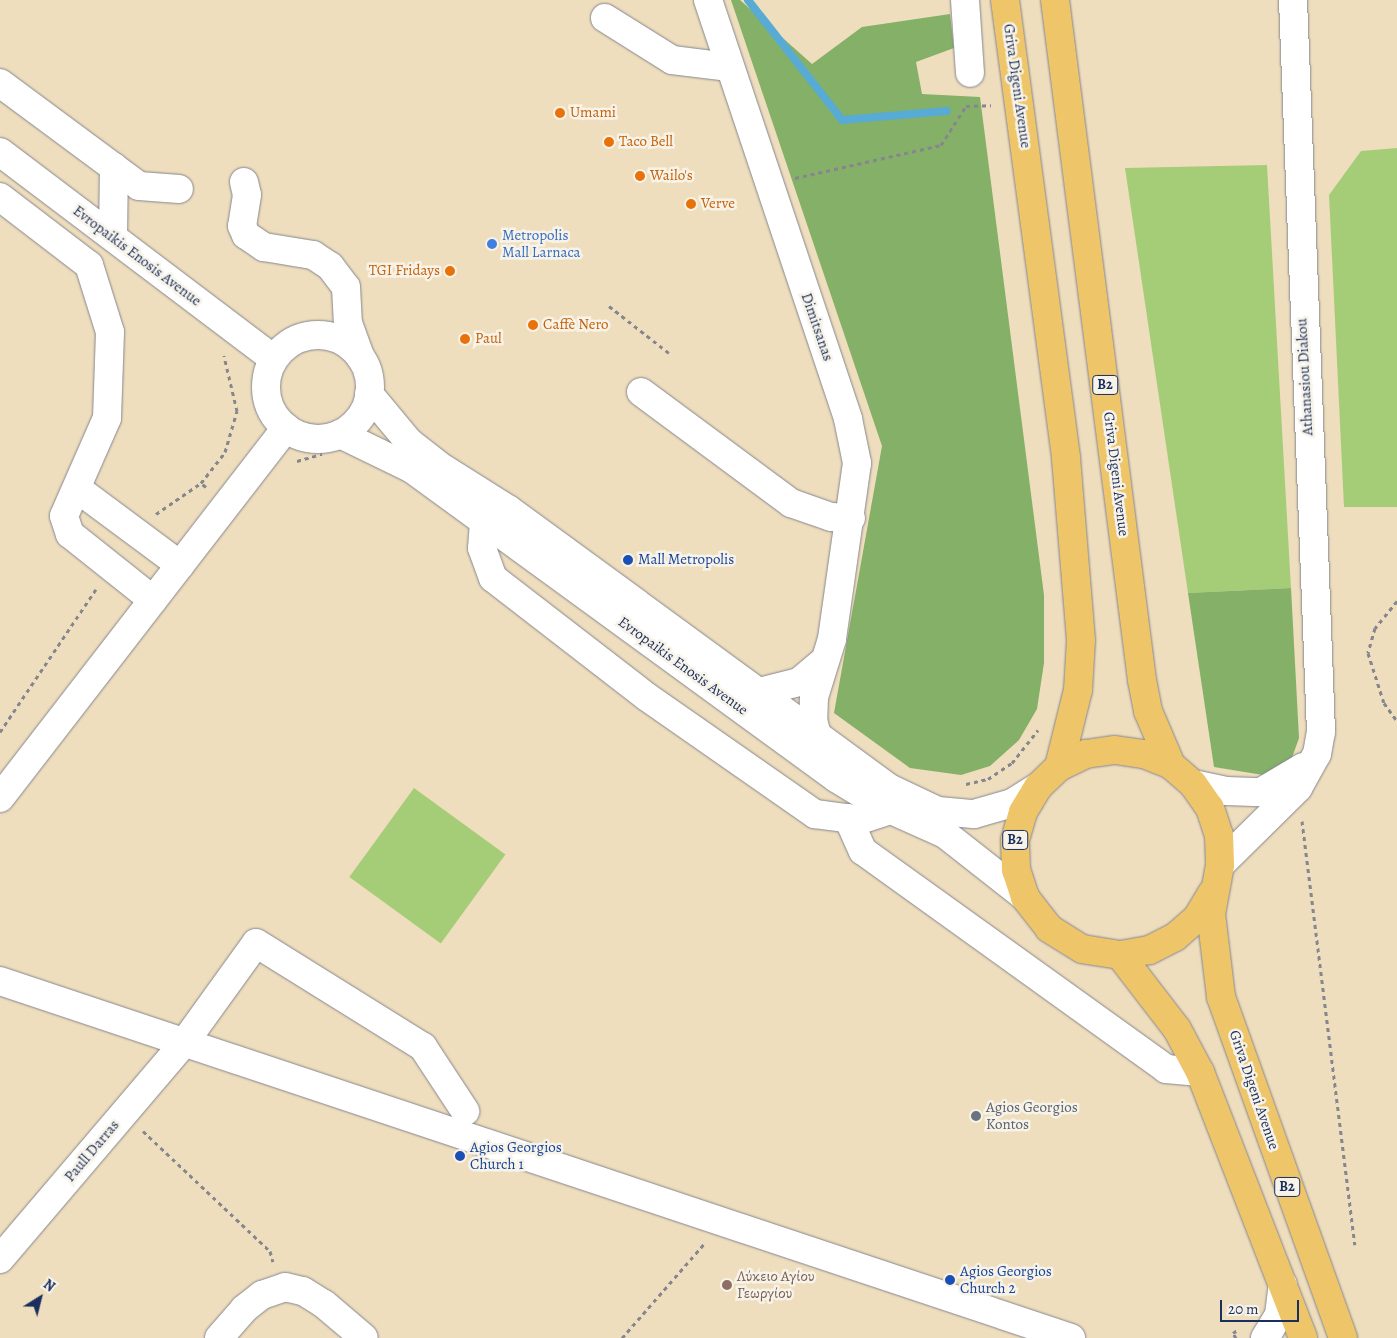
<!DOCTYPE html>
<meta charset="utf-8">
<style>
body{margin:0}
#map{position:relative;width:1397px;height:1338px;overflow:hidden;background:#efdebd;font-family:Alegreya,serif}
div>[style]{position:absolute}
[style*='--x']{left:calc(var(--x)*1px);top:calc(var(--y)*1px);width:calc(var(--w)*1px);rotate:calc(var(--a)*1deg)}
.green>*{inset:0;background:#a5cd78;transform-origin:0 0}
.forest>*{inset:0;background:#84b068}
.stream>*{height:8px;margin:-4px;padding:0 4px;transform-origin:4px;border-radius:4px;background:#58abd4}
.path>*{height:3px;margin-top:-1.5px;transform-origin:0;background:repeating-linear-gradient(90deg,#85868e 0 4px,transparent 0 8px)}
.roads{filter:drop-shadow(0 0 1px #85868e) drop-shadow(0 0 1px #85868e)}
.minor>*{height:28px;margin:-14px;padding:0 14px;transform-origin:14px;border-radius:14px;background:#fff}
.minor>.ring{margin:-14px;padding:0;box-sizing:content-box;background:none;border:28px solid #fff;border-radius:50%}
.highway>*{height:28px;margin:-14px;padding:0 14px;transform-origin:14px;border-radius:14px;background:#eec569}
.dots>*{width:14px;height:14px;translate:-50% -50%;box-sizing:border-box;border:2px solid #f7f3e8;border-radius:50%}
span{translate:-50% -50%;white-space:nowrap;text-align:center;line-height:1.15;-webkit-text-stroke:5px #f7f3e8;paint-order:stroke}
.shield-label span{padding:1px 4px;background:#f7f3e8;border:1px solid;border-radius:4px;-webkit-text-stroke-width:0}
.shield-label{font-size:14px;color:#1b2f5e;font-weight:700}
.street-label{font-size:15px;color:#1b2f5e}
.food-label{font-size:15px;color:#c56008}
.left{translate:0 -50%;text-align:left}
.right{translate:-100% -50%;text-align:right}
.shop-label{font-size:15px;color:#366cbe}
.transit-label{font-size:15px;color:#164399}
.worship-label{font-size:15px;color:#5b616d}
.education-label{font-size:15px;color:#785e54}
.north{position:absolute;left:15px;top:1273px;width:50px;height:50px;-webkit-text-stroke:4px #f7f3e8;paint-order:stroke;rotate:36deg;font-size:14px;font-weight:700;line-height:20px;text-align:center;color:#1b2f5e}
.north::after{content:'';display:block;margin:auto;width:18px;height:22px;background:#1b2f5e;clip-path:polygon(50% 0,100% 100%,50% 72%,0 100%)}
.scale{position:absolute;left:1220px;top:1300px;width:79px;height:22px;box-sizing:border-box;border:2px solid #1b2f5e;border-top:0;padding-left:6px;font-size:15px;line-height:18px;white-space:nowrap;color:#1b2f5e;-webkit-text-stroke:4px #f7f3e8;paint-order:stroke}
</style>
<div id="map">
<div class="green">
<i style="clip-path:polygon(1397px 148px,1397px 507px,1344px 507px,1329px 195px,1361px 151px)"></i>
<i style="clip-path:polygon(1267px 165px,1291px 588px,1188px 593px,1125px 168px)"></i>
<i style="left:414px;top:788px;width:113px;height:110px;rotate:36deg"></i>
</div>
<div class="forest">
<i style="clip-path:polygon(731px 0,740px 0,812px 64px,862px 27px,950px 14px,954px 48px,916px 62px,922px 94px,980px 97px,1044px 595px,1044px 663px,1037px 709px,1019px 740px,990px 766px,961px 775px,910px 768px,834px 713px,882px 446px)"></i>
<i style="clip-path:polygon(1291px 588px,1299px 738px,1288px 769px,1263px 775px,1214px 767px,1188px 593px)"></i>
</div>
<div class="stream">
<i style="--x:748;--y:0;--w:152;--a:51.9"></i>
<i style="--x:842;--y:120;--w:105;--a:-4.9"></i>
</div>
<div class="path">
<i style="--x:795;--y:178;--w:150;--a:-12.7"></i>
<i style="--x:941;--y:145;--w:46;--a:-57.3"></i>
<i style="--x:966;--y:106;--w:25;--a:-2"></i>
<i style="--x:609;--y:306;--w:76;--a:38.1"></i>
<i style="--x:297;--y:461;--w:26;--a:-16"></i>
<i style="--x:206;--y:487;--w:6;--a:-141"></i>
<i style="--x:201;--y:483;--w:39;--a:-52"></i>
<i style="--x:225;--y:452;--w:43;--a:-73.7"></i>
<i style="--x:237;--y:411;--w:57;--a:-103.3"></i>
<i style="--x:156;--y:514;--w:55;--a:-34.6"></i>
<i style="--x:1397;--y:601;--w:35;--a:129"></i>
<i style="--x:1375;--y:628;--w:26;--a:106"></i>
<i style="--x:1368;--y:653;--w:52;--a:72.3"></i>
<i style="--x:1384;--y:703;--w:22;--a:54"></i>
<i style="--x:0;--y:732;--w:172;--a:-56.1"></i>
<i style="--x:966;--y:784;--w:23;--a:-13"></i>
<i style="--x:988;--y:779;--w:29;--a:-34"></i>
<i style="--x:1012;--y:763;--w:42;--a:-51.8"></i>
<i style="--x:1302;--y:821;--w:427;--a:82.9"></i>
<i style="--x:143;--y:1131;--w:175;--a:43.4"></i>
<i style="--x:270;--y:1251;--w:11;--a:75"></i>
<i style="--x:622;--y:1338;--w:126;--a:-48.9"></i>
<i style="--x:1236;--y:1338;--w:6;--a:-121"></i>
<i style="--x:1233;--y:1333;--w:7;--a:-34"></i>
</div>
<div class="roads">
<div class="minor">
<i style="--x:708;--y:0;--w:442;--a:71.5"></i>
<i style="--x:848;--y:419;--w:45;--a:78.4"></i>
<i style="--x:857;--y:463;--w:178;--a:98.1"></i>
<i style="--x:832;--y:639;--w:61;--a:107.2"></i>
<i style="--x:814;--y:697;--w:23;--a:92"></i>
<i style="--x:813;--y:720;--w:20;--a:75"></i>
<i style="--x:965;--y:0;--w:73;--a:86.1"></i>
<i style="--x:605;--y:18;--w:79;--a:32.1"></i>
<i style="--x:672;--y:60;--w:56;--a:7.1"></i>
<i style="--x:0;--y:83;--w:173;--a:36.5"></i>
<i style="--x:139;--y:186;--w:40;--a:4.3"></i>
<i style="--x:0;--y:152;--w:343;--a:37.1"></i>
<i style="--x:244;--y:182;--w:13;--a:77"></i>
<i style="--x:247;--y:195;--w:31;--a:99"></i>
<i style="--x:242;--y:226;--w:10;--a:66"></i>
<i style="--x:246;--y:235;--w:22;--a:34"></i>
<i style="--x:264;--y:247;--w:50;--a:9.3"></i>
<i style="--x:313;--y:255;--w:20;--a:33"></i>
<i style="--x:330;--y:266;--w:26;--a:53"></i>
<i style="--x:346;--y:287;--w:36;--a:87"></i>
<i style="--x:348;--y:323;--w:37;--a:70"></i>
<i style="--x:0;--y:197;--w:112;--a:37.4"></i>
<i style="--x:89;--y:265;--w:70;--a:72.6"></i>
<i style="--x:110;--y:332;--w:86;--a:92"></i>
<i style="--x:107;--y:418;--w:107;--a:113.7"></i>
<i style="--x:64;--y:516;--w:19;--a:72"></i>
<i style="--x:70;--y:534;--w:106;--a:38.5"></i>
<i style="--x:113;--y:237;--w:70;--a:-89.2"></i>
<i class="ring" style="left:266px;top:335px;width:76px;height:76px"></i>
<i style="--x:641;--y:392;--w:187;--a:36.5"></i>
<i style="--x:791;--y:503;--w:42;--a:19.3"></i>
<i style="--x:831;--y:517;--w:20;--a:3"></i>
<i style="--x:369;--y:394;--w:62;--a:50.2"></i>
<i style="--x:409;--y:442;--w:37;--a:38"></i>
<i style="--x:438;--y:465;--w:83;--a:32.2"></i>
<i style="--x:508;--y:509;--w:474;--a:36.2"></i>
<i style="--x:891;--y:789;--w:52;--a:25.1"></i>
<i style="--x:938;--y:811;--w:36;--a:5"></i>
<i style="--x:974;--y:814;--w:40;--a:-16"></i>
<i style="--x:1012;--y:803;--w:31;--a:-32"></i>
<i style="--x:340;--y:434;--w:80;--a:25.9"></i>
<i style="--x:412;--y:469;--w:525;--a:36.08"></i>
<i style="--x:836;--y:778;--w:52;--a:31.5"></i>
<i style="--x:880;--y:805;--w:71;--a:24"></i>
<i style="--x:945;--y:834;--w:102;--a:38.2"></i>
<i style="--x:79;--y:490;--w:126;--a:36.6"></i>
<i style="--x:484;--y:521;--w:27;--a:94"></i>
<i style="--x:482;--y:548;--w:32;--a:70"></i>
<i style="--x:493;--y:578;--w:195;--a:37.7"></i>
<i style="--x:647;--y:697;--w:205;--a:34.9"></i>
<i style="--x:815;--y:814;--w:45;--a:7.6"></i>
<i style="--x:860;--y:820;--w:33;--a:-18"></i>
<i style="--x:755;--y:693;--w:45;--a:-14"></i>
<i style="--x:799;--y:682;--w:31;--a:-40"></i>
<i style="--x:1193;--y:784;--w:34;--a:12"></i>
<i style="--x:1226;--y:791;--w:35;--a:2"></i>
<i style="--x:1261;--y:792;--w:49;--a:-30.8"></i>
<i style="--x:0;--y:798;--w:468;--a:-52.3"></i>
<i style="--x:848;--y:818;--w:36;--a:66"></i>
<i style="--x:863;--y:851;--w:373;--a:35.7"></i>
<i style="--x:1166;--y:1069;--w:34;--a:5"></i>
<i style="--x:1220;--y:865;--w:110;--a:-44.6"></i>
<i style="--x:1298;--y:788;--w:39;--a:-61"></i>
<i style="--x:1317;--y:754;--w:22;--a:-80"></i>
<i style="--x:1321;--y:732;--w:733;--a:-92.19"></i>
<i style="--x:0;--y:981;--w:1129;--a:18.43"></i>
<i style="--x:0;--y:1259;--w:284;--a:-49.6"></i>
<i style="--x:184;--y:1043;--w:123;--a:-54.2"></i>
<i style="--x:256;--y:943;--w:197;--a:31.9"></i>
<i style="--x:423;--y:1047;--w:77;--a:56.7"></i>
<i style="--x:219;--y:1338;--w:38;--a:-49"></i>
<i style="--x:244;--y:1309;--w:23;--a:-38"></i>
<i style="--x:262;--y:1295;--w:24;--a:-19"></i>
<i style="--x:285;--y:1287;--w:18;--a:13"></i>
<i style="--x:303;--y:1291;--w:25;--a:32"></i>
<i style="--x:324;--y:1304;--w:52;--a:40.4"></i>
<i style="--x:1265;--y:1338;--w:27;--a:-59"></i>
<i style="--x:1279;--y:1315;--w:31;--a:-83"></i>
</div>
<div class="highway">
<i style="--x:1005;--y:0;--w:462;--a:82.4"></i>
<i style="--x:1066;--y:458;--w:183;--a:85.3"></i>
<i style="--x:1081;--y:640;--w:50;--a:93.4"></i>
<i style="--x:1078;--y:690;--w:79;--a:103.9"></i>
<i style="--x:1055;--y:0;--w:686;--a:82.71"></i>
<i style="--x:1142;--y:680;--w:32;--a:79"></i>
<i style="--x:1148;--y:711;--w:59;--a:66.9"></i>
<i style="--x:1212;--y:893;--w:29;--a:121"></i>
<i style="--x:1197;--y:918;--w:29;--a:139"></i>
<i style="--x:1175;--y:937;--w:29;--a:153"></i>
<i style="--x:1149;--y:950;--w:29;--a:170"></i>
<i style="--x:1120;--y:955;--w:38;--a:-171"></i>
<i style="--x:1082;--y:949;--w:39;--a:-148"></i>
<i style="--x:1049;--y:928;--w:39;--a:-128"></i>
<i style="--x:1025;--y:897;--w:28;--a:-108"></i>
<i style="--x:1016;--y:870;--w:30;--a:-92"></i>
<i style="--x:1015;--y:840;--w:29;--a:-74"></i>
<i style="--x:1023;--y:812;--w:29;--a:-59"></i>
<i style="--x:1038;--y:787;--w:29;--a:-44"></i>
<i style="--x:1059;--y:767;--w:30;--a:-26"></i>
<i style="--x:1086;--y:754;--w:29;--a:-8"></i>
<i style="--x:1115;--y:750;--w:29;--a:8"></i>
<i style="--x:1144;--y:754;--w:29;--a:22"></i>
<i style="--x:1171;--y:765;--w:29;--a:41"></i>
<i style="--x:1193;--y:784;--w:29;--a:55"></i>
<i style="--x:1210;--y:808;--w:28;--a:72"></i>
<i style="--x:1219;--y:835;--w:30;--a:88"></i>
<i style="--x:1220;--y:865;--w:50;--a:100.4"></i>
<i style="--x:1211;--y:914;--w:84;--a:83.1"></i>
<i style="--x:1221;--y:997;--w:362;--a:70.3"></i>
<i style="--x:1120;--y:955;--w:93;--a:52.4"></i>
<i style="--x:1177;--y:1029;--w:49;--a:61.9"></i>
<i style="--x:1200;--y:1072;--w:285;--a:68.8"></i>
</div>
</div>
<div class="dots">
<i style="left:560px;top:113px;background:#e8710a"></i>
<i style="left:609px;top:142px;background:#e8710a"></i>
<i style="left:640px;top:176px;background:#e8710a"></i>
<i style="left:691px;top:204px;background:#e8710a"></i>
<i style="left:492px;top:244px;background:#3f7fe0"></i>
<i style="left:450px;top:271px;background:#e8710a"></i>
<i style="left:533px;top:325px;background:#e8710a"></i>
<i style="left:465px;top:339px;background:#e8710a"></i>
<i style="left:628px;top:560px;background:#1a4fb4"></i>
<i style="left:976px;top:1116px;background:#6b7280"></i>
<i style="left:460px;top:1156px;background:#1a4fb4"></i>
<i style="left:950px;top:1280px;background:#1a4fb4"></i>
<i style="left:727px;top:1285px;background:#8d6e63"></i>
</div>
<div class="shield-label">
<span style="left:1105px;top:385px">B2</span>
<span style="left:1015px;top:840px">B2</span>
<span style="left:1287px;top:1187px">B2</span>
</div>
<div class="street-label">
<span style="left:1017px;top:86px;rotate:82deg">Griva Digeni Avenue</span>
<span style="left:137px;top:256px;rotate:37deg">Evropaikis Enosis Avenue</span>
<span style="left:817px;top:327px;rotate:71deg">Dimitsanas</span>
<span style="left:1305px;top:377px;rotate:-93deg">Athanasiou Diakou</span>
<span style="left:1116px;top:474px;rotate:83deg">Griva Digeni Avenue</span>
<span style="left:683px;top:666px;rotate:36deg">Evropaikis Enosis Avenue</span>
<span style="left:1254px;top:1090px;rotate:71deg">Griva Digeni Avenue</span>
<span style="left:92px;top:1151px;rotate:-50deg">Paull Darras</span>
</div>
<div class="food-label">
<span class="left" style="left:570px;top:113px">Umami</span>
<span class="left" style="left:619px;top:142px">Taco Bell</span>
<span class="left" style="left:650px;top:176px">Wailo's</span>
<span class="left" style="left:701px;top:204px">Verve</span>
<span class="right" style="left:440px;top:271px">TGI Fridays</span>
<span class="left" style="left:543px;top:325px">Caffè Nero</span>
<span class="left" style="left:475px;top:339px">Paul</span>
</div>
<div class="shop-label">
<span class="left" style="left:502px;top:244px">Metropolis<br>Mall Larnaca</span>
</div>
<div class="transit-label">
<span class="left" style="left:638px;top:560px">Mall Metropolis</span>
<span class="left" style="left:470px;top:1156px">Agios Georgios<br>Church 1</span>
<span class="left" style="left:960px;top:1280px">Agios Georgios<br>Church 2</span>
</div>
<div class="worship-label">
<span class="left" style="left:986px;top:1116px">Agios Georgios<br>Kontos</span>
</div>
<div class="education-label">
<span class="left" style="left:737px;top:1285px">Λύκειο Αγίου<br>Γεωργίου</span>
</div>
<div class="north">N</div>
<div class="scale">20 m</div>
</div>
